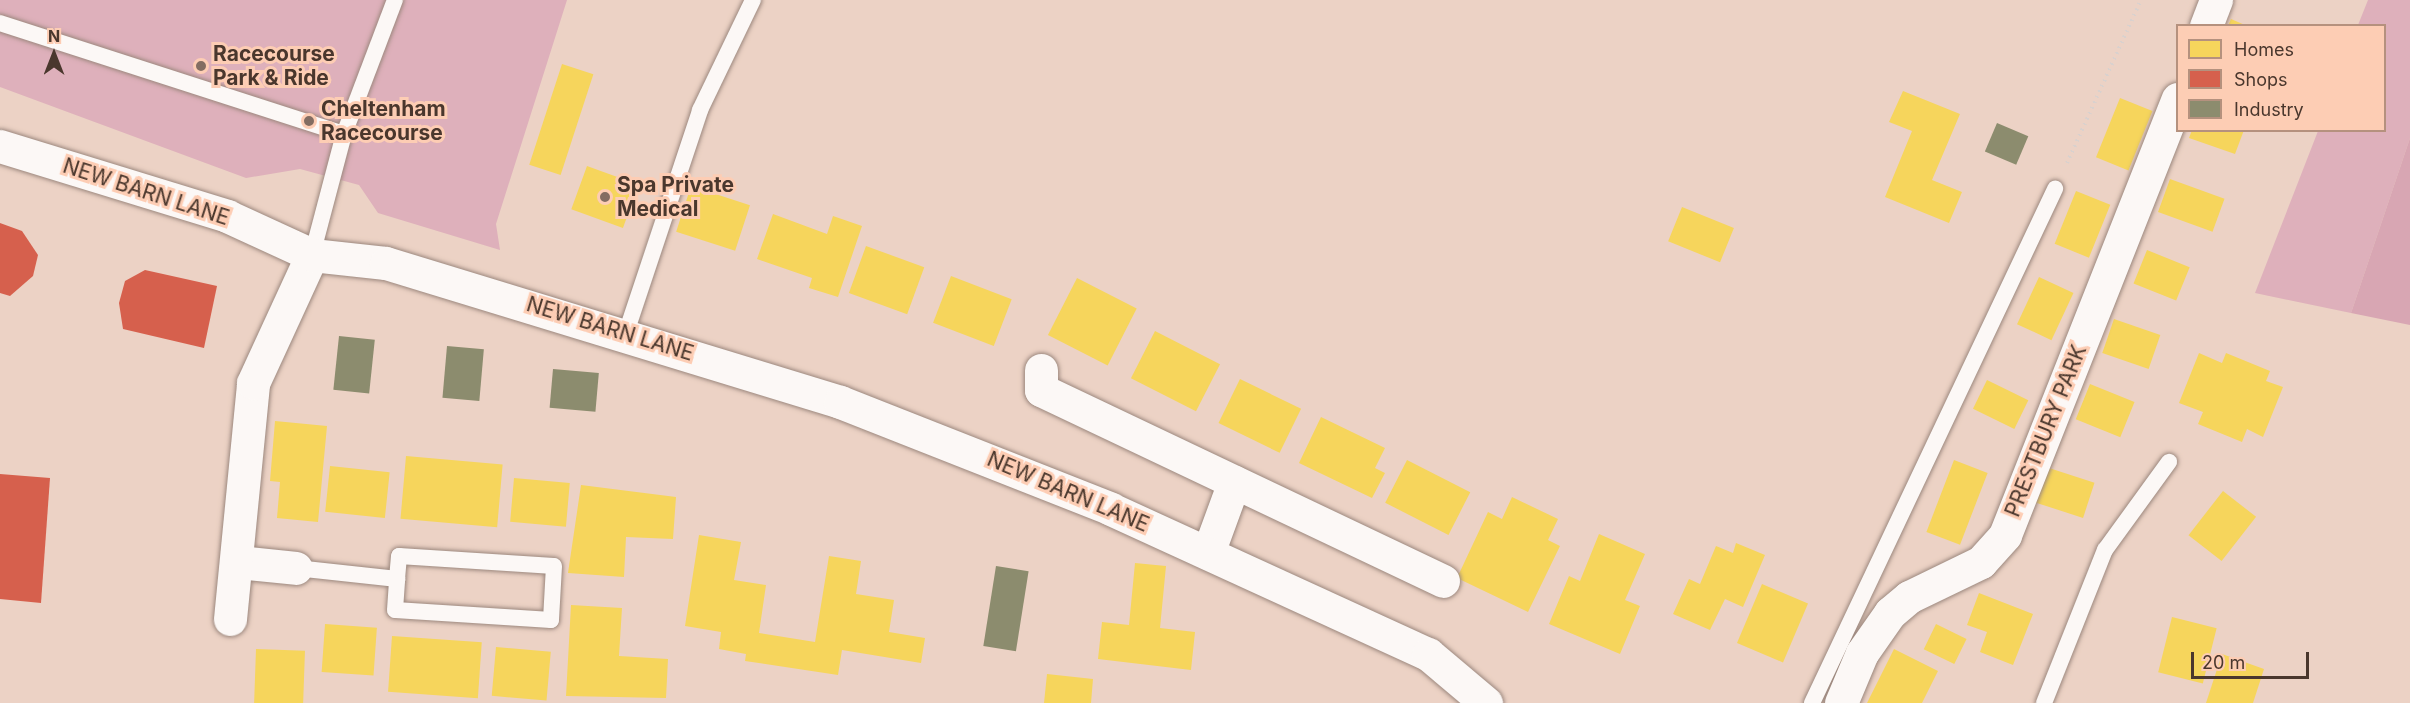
<!DOCTYPE html>
<style>
body{margin:0}
#map{position:relative;width:2410px;height:703px;overflow:hidden;background:#ecd2c5;font-family:Inter,sans-serif}
div>[style]{position:absolute}
[style*='--x']{left:calc(var(--x)*1px);top:calc(var(--y)*1px);width:calc(var(--w)*1px);rotate:calc(var(--a)*1deg)}
.green>*{inset:0;background:#deb0bb}
.forest>*{inset:0;background:#d8a6b3}
.homes>*{inset:0;background:#f6d55c;transform-origin:0 0}
.shops>*{inset:0;background:#d6604d}
.industry>*{inset:0;background:#8c8c6e;transform-origin:0 0}
.path>*{height:4px;margin-top:-2px;transform-origin:0;background:repeating-linear-gradient(90deg,#d9d1ce 0 1.5px,transparent 0 6px)}
.roads{filter:drop-shadow(0 0 2px #9c887e) drop-shadow(0 0 2px #9c887e)}
.lane>*{height:16px;margin:-8px;padding:0 8px;transform-origin:8px;border-radius:8px;background:#fcf8f6}
.street>*{height:33px;margin:-16.5px;padding:0 16.5px;transform-origin:16.5px;border-radius:16.5px;background:#fcf8f6}
.secondary>*{height:33px;margin:-16.5px;padding:0 16.5px;transform-origin:16.5px;border-radius:16.5px;background:#fcf8f6}
.dots>*{width:16px;height:16px;translate:-50% -50%;box-sizing:border-box;border:3px solid #fdcdb4;border-radius:50%}
span{translate:-50% -50%;white-space:nowrap;text-align:center;line-height:1.15;-webkit-text-stroke:6px #fdcdb4;paint-order:stroke}
.poi-label{font-size:21px;color:#4a372d;font-weight:700}
.left{translate:0 -50%;text-align:left}
.street-label{font-size:21px;color:#4a372d}
.legend{position:absolute;left:2176px;top:24px;width:210px;height:108px;box-sizing:border-box;background:#fdcdb4;border:2px solid #b5917e;margin:0;padding:8px 10px;list-style:none;font-size:18px;color:#4a372d}
.legend li{display:flex;align-items:center;gap:12px;height:30px}
.legend b{width:30px;border:2px solid #b5917e}
.north{position:absolute;left:24px;top:24px;width:60px;height:60px;-webkit-text-stroke:4px #fdcdb4;paint-order:stroke;rotate:0deg;font-size:16px;font-weight:700;line-height:24px;text-align:center;color:#4a372d}
.north::after{content:'';display:block;margin:auto;width:21px;height:27px;background:#4a372d;clip-path:polygon(50% 0,100% 100%,50% 72%,0 100%)}
.scale{position:absolute;left:2191px;top:652px;width:118px;height:27px;box-sizing:border-box;border:3px solid #4a372d;border-top:0;padding-left:8px;font-size:18px;line-height:21px;white-space:nowrap;color:#4a372d;-webkit-text-stroke:4px #fdcdb4;paint-order:stroke}
</style>
<div id="map">
<div class="green">
<i style="clip-path:polygon(0 0,567px 0,496px 224px,500px 250px,378px 213px,359px 185px,300px 169px,246px 178px,0 87px)"></i>
<i style="clip-path:polygon(2368px 0,2410px 0,2410px 138px,2351px 313px,2255px 293px,2318px 131px,2384px 130px,2384px 26px,2358px 25px)"></i>
</div>
<div class="forest">
<i style="clip-path:polygon(2410px 138px,2410px 325px,2351px 313px)"></i>
</div>
<div class="homes">
<i style="clip-path:polygon(2231px 19px,2245px 25px,2245px 26px,2228px 26px)"></i>
<i style="left:562px;top:64px;width:33px;height:106px;rotate:18deg"></i>
<i style="clip-path:polygon(1903px 91px,1960px 114px,1932px 180px,1962px 192px,1949px 223px,1885px 197px,1912px 131px,1889px 122px)"></i>
<i style="left:2120px;top:98px;width:35px;height:64px;rotate:22deg"></i>
<i style="clip-path:polygon(2192px 130px,2244px 130px,2235px 154px,2189px 138px)"></i>
<i style="left:587px;top:166px;width:55px;height:46px;rotate:20deg"></i>
<i style="left:2170px;top:179px;width:58px;height:35px;rotate:20deg"></i>
<i style="left:691px;top:186px;width:62px;height:48px;rotate:18deg"></i>
<i style="left:2076px;top:191px;width:37px;height:57px;rotate:22deg"></i>
<i style="left:1682px;top:207px;width:56px;height:37px;rotate:22deg"></i>
<i style="clip-path:polygon(773px 214px,827px 234px,833px 216px,862px 226px,838px 297px,809px 288px,812px 278px,757px 259px)"></i>
<i style="left:866px;top:246px;width:62px;height:50px;rotate:20deg"></i>
<i style="left:2147px;top:250px;width:46px;height:36px;rotate:22deg"></i>
<i style="left:951px;top:276px;width:65px;height:50px;rotate:21deg"></i>
<i style="left:2039px;top:277px;width:38px;height:52px;rotate:25deg"></i>
<i style="left:1077px;top:278px;width:67px;height:64px;rotate:27deg"></i>
<i style="left:2114px;top:319px;width:49px;height:36px;rotate:19deg"></i>
<i style="left:1155px;top:331px;width:73px;height:53px;rotate:27deg"></i>
<i style="clip-path:polygon(2199px 353px,2222px 363px,2226px 353px,2270px 371px,2266px 381px,2283px 387px,2263px 437px,2247px 429px,2242px 442px,2198px 424px,2203px 412px,2179px 403px)"></i>
<i style="left:1240px;top:379px;width:68px;height:49px;rotate:26deg"></i>
<i style="left:1987px;top:380px;width:46px;height:32px;rotate:26deg"></i>
<i style="left:2090px;top:384px;width:48px;height:38px;rotate:22deg"></i>
<i style="clip-path:polygon(1321px 417px,1385px 448px,1375px 468px,1385px 473px,1372px 498px,1299px 463px)"></i>
<i style="clip-path:polygon(275px 421px,327px 426px,318px 522px,277px 518px,280px 482px,270px 481px)"></i>
<i style="left:406px;top:456px;width:97px;height:63px;rotate:5deg"></i>
<i style="left:1407px;top:460px;width:71px;height:48px;rotate:27deg"></i>
<i style="left:1954px;top:460px;width:36px;height:77px;rotate:21deg"></i>
<i style="left:330px;top:466px;width:60px;height:46px;rotate:6deg"></i>
<i style="left:2046px;top:467px;width:51px;height:37px;rotate:18deg"></i>
<i style="left:514px;top:478px;width:56px;height:44px;rotate:5deg"></i>
<i style="clip-path:polygon(581px 485px,676px 497px,673px 539px,626px 537px,624px 577px,568px 573px)"></i>
<i style="left:2223px;top:491px;width:42px;height:56px;rotate:38deg"></i>
<i style="clip-path:polygon(1512px 497px,1558px 519px,1548px 540px,1560px 546px,1528px 612px,1457px 578px,1488px 512px,1502px 519px)"></i>
<i style="clip-path:polygon(1599px 534px,1645px 554px,1625px 600px,1640px 606px,1620px 654px,1549px 624px,1569px 576px,1580px 581px)"></i>
<i style="clip-path:polygon(699px 535px,741px 542px,734px 580px,766px 585px,759px 633px,815px 642px,829px 556px,861px 561px,856px 594px,894px 600px,889px 632px,925px 638px,921px 663px,842px 650px,838px 675px,745px 661px,746px 654px,719px 649px,721px 632px,685px 626px)"></i>
<i style="clip-path:polygon(1736px 543px,1765px 555px,1743px 607px,1725px 599px,1710px 630px,1673px 614px,1689px 579px,1700px 584px,1716px 546px,1733px 553px)"></i>
<i style="clip-path:polygon(1135px 563px,1166px 566px,1160px 628px,1195px 632px,1191px 670px,1098px 659px,1102px 622px,1129px 625px)"></i>
<i style="left:1762px;top:584px;width:50px;height:64px;rotate:23deg"></i>
<i style="clip-path:polygon(1979px 593px,2033px 614px,2013px 665px,1980px 652px,1987px 632px,1967px 625px)"></i>
<i style="clip-path:polygon(571px 605px,622px 608px,619px 656px,668px 659px,666px 698px,566px 696px)"></i>
<i style="left:2172px;top:617px;width:46px;height:57px;rotate:14deg"></i>
<i style="left:325px;top:624px;width:52px;height:48px;rotate:4deg"></i>
<i style="left:1936px;top:624px;width:34px;height:28px;rotate:26deg"></i>
<i style="left:392px;top:636px;width:90px;height:56px;rotate:4deg"></i>
<i style="left:496px;top:647px;width:55px;height:49px;rotate:5deg"></i>
<i style="left:256px;top:649px;width:49px;height:54px;rotate:2deg"></i>
<i style="clip-path:polygon(1894px 649px,1938px 671px,1922px 703px,1867px 703px)"></i>
<i style="clip-path:polygon(2222px 654px,2264px 669px,2253px 703px,2206px 703px)"></i>
<i style="clip-path:polygon(1047px 674px,1093px 679px,1091px 703px,1044px 703px)"></i>
</div>
<div class="shops">
<i style="clip-path:polygon(0 223px,22px 231px,38px 255px,33px 276px,10px 296px,0 293px)"></i>
<i style="clip-path:polygon(145px 270px,217px 286px,204px 348px,123px 329px,119px 303px,125px 281px)"></i>
<i style="clip-path:polygon(0 474px,50px 478px,41px 603px,0 599px)"></i>
</div>
<div class="industry">
<i style="left:1997px;top:123px;width:34px;height:31px;rotate:23deg"></i>
<i style="left:339px;top:336px;width:36px;height:54px;rotate:6deg"></i>
<i style="left:447px;top:346px;width:37px;height:52px;rotate:5deg"></i>
<i style="left:553px;top:369px;width:46px;height:39px;rotate:5deg"></i>
<i style="left:996px;top:566px;width:33px;height:81px;rotate:9deg"></i>
</div>
<div class="path">
<i style="--x:2067;--y:163;--w:179;--a:-65.6"></i>
</div>
<div class="roads">
<div class="lane">
<i style="--x:0;--y:23;--w:361;--a:17.9"></i>
<i style="--x:312;--y:255;--w:125;--a:-75.2"></i>
<i style="--x:344;--y:134;--w:143;--a:-69.2"></i>
<i style="--x:626;--y:333;--w:235;--a:-71.6"></i>
<i style="--x:700;--y:110;--w:122;--a:-64.3"></i>
<i style="--x:296;--y:568;--w:102;--a:6.2"></i>
<i style="--x:397;--y:579;--w:23;--a:-85"></i>
<i style="--x:399;--y:556;--w:155;--a:3.7"></i>
<i style="--x:554;--y:566;--w:54;--a:93.2"></i>
<i style="--x:551;--y:620;--w:156;--a:-176.3"></i>
<i style="--x:395;--y:610;--w:31;--a:-86"></i>
<i style="--x:1812;--y:703;--w:569;--a:-64.7"></i>
<i style="--x:2044;--y:703;--w:165;--a:-68.3"></i>
<i style="--x:2105;--y:550;--w:109;--a:-54"></i>
</div>
<div class="street">
<i style="--x:2206;--y:26;--w:28;--a:-69"></i>
<i style="--x:1041;--y:370;--w:20;--a:90"></i>
<i style="--x:1041;--y:390;--w:445;--a:25.4"></i>
<i style="--x:1208;--y:553;--w:76;--a:-69.9"></i>
<i style="--x:238;--y:562;--w:58;--a:5.9"></i>
<i style="--x:230;--y:619;--w:237;--a:-84.4"></i>
<i style="--x:253;--y:383;--w:141;--a:-65.3"></i>
<i style="--x:1841;--y:703;--w:54;--a:-67.2"></i>
<i style="--x:1862;--y:653;--w:49;--a:-55"></i>
<i style="--x:1890;--y:613;--w:25;--a:-40"></i>
<i style="--x:1909;--y:597;--w:80;--a:-25.9"></i>
<i style="--x:1981;--y:562;--w:36;--a:-48"></i>
<i style="--x:2005;--y:535;--w:469;--a:-68.4"></i>
</div>
<div class="secondary">
<i style="--x:0;--y:146;--w:238;--a:17.1"></i>
<i style="--x:227;--y:216;--w:94;--a:24.6"></i>
<i style="--x:312;--y:255;--w:74;--a:6.2"></i>
<i style="--x:386;--y:263;--w:475;--a:17"></i>
<i style="--x:840;--y:402;--w:291;--a:21.5"></i>
<i style="--x:1111;--y:509;--w:349;--a:24.6"></i>
<i style="--x:1428;--y:654;--w:76;--a:40.2"></i>
</div>
</div>
<div class="dots">
<i style="left:201px;top:66px;background:#836d62"></i>
<i style="left:309px;top:121px;background:#836d62"></i>
<i style="left:605px;top:197px;background:#836d62"></i>
</div>
<div class="poi-label">
<span class="left" style="left:213px;top:66px">Racecourse<br>Park &amp; Ride</span>
<span class="left" style="left:321px;top:121px">Cheltenham<br>Racecourse</span>
<span class="left" style="left:617px;top:197px">Spa Private<br>Medical</span>
</div>
<div class="street-label">
<span style="left:146px;top:192px;rotate:18deg">NEW BARN LANE</span>
<span style="left:610px;top:329px;rotate:17deg">NEW BARN LANE</span>
<span style="left:2046px;top:431px;rotate:-68deg">PRESTBURY PARK</span>
<span style="left:1068px;top:492px;rotate:23deg">NEW BARN LANE</span>
</div>
<ul class="legend">
<li><b style="height:16px;background:#f6d55c"></b>Homes</li>
<li><b style="height:16px;background:#d6604d"></b>Shops</li>
<li><b style="height:16px;background:#8c8c6e"></b>Industry</li>
</ul>
<div class="north">N</div>
<div class="scale">20 m</div>
</div>
